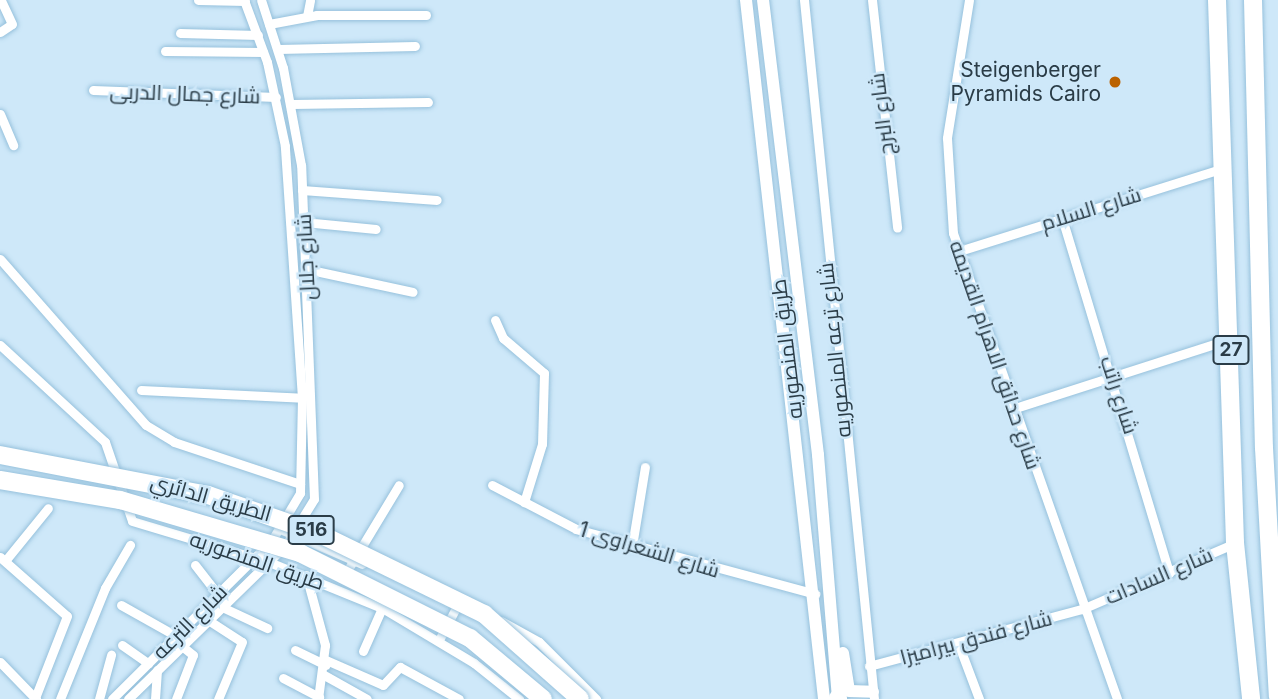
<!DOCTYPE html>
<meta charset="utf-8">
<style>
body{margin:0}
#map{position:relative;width:1278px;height:699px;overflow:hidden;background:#cee8f9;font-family:Inter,Cairo,sans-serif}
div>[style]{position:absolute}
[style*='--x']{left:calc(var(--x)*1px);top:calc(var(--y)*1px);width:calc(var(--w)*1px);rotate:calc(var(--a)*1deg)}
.roads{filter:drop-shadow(0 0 2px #96c1dc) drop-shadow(0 0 2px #96c1dc)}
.street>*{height:9px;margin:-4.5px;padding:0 4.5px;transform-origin:4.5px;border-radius:4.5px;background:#fff}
.secondary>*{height:12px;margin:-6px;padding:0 6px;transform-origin:6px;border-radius:6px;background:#fff}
.highway>*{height:18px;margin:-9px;padding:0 9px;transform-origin:9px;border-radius:9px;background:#fff}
.bridges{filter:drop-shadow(0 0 2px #96c1dc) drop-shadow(0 0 2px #96c1dc)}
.highway-bridge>*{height:18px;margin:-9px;padding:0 9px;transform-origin:9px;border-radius:9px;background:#fff}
.dots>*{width:19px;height:19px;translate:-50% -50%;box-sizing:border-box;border:4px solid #cee8f9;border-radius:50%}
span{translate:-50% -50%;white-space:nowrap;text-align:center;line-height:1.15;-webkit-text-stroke:5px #cee8f9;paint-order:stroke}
.shield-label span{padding:2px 5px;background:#cee8f9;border:2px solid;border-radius:5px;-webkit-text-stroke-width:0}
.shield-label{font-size:19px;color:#2a3c47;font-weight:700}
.poi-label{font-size:21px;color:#2a3c47}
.right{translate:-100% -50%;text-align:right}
.street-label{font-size:21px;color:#2a3c47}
</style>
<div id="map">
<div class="roads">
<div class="street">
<i style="--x:198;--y:0;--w:47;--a:1.2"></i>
<i style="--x:804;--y:0;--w:702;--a:84.28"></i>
<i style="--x:872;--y:0;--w:229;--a:83.7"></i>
<i style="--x:969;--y:0;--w:140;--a:99.1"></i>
<i style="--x:947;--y:138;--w:95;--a:86.4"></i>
<i style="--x:953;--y:233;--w:494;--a:70.6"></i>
<i style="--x:307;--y:16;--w:16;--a:-79"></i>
<i style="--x:269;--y:24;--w:49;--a:-10.6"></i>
<i style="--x:317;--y:15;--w:109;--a:0"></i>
<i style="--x:0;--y:32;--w:14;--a:-34"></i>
<i style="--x:12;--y:24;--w:26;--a:-115"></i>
<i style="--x:180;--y:33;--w:78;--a:1.5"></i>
<i style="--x:278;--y:49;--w:137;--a:-1.3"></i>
<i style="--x:165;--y:51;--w:98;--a:0.6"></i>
<i style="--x:93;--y:90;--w:183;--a:2.2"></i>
<i style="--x:292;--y:104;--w:136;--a:-0.8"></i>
<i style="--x:0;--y:114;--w:34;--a:67"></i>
<i style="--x:302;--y:190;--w:135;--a:4.2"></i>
<i style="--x:1062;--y:218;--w:371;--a:73.2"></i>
<i style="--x:304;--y:222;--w:72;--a:5.6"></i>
<i style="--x:959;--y:251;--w:278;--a:-17.4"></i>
<i style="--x:0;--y:259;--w:221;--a:48.7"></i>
<i style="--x:146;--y:425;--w:33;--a:31"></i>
<i style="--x:174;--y:442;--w:133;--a:18.4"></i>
<i style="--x:306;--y:269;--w:109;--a:12.1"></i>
<i style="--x:495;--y:320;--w:20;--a:66"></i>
<i style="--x:503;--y:338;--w:54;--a:40.5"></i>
<i style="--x:544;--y:373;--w:71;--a:91.6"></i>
<i style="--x:542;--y:444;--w:61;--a:107.2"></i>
<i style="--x:0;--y:345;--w:143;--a:42.7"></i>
<i style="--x:105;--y:442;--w:83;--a:71.1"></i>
<i style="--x:132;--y:521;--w:143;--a:16.7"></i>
<i style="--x:269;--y:562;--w:122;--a:22.2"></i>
<i style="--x:382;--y:608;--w:107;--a:30.9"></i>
<i style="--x:474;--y:663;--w:58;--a:38.7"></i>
<i style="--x:141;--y:390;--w:161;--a:2.8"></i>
<i style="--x:1012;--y:409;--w:229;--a:-17.8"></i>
<i style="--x:492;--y:485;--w:95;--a:27.6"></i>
<i style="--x:576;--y:529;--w:248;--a:15.2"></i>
<i style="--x:280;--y:529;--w:89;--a:23.1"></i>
<i style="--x:632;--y:546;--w:80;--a:-80.7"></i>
<i style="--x:0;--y:557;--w:89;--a:41.4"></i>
<i style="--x:67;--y:616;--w:88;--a:111.3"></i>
<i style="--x:5;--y:561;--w:68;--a:-50.9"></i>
<i style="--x:195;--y:565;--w:37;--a:52"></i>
<i style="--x:306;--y:575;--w:73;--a:74.8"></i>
<i style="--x:325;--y:645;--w:54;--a:97.4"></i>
<i style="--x:344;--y:576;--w:106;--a:-58.9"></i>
<i style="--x:121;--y:605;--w:63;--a:29.4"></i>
<i style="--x:222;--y:607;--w:50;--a:25"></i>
<i style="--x:208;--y:620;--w:40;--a:32.9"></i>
<i style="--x:242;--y:642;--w:62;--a:112.8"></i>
<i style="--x:501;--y:621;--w:43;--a:28.9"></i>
<i style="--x:539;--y:642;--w:81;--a:45"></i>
<i style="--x:439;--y:640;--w:41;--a:-62.2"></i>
<i style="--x:958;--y:643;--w:60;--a:69.4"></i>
<i style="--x:122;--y:645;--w:32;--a:35"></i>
<i style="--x:295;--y:650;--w:34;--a:26"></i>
<i style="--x:363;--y:651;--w:47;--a:-66.2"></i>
<i style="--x:326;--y:660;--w:62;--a:23.7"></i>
<i style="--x:383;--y:685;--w:25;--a:-47"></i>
<i style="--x:400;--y:667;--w:67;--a:28.5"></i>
<i style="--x:0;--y:662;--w:52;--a:45.8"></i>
<i style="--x:869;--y:666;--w:220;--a:-15"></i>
<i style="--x:1082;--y:609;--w:167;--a:-23.3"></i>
<i style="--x:324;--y:675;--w:49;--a:29.2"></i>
<i style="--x:283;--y:678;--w:41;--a:27.8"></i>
<i style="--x:60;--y:699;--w:120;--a:-67.9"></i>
<i style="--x:105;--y:588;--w:50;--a:-59.8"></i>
<i style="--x:99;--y:699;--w:46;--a:-74.7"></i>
<i style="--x:112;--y:699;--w:226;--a:-44.8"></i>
<i style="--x:272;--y:540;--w:55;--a:-59.2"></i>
<i style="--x:300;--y:493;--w:95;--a:-88.8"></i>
<i style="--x:302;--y:398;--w:253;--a:-93.9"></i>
<i style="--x:285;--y:146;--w:86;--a:-102.1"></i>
<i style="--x:267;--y:62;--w:66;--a:-110.4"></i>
<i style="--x:128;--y:699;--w:219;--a:-44.3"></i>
<i style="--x:285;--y:546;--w:55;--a:-58.3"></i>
<i style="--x:314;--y:499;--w:334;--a:-92.2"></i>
<i style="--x:301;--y:165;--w:99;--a:-100.5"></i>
<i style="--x:283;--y:68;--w:71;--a:-107.9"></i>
<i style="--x:155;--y:699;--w:29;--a:-86"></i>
<i style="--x:176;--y:699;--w:47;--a:-68.9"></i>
<i style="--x:193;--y:655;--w:14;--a:-141"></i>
</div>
<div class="secondary">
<i style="--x:746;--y:0;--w:703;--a:83.63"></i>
<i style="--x:763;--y:0;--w:458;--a:83.1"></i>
<i style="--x:818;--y:455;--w:245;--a:85.3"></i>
<i style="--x:843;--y:653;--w:38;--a:81"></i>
<i style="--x:849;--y:691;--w:24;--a:2"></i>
</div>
<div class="highway">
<i style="--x:1217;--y:0;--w:543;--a:88.1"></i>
<i style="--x:1235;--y:543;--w:157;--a:84.1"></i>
<i style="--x:1253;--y:0;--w:448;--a:88.6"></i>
<i style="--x:1264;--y:448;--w:249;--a:86.8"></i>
<i style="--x:838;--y:698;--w:1;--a:90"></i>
</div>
</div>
<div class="bridges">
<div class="highway-bridge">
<i style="--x:0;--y:455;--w:212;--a:10.9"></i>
<i style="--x:208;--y:495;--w:116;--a:19.1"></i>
<i style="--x:318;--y:533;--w:185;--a:26"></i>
<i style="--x:484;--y:614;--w:128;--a:41.5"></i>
<i style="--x:0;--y:480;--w:122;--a:9.5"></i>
<i style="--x:120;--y:500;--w:188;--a:16.4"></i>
<i style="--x:300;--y:553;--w:190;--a:26.6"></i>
<i style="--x:470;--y:638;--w:95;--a:39.9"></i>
</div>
</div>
<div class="dots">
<i style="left:1115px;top:82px;background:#bb6200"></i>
</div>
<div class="shield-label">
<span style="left:1231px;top:350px">27</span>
<span style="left:311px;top:530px">516</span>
</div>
<div class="poi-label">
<span class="right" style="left:1101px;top:82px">Steigenberger<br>Pyramids Cairo</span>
</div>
<div class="street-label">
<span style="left:185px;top:94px;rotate:2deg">شارع جمال الدربى</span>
<span style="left:882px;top:114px;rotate:-97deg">شارع البرج</span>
<span style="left:1091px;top:209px;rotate:-17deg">شارع السلام</span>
<span style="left:306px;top:257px;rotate:-93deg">شارع جلال</span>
<span style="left:787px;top:349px;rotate:-97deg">طريق المنصوريه</span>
<span style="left:835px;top:350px;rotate:-96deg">شارع ترعه المنصوريه</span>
<span style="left:995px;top:355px;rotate:71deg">شارع حدائق الاهرام القديمه</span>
<span style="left:1119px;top:395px;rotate:72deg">شارع راتب</span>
<span style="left:211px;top:498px;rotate:16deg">الطريق الدائري</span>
<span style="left:649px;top:550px;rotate:17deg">شارع الشعراوى 1</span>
<span style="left:257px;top:561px;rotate:19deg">طريق المنصوريه</span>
<span style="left:1159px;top:576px;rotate:-23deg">شارع السادات</span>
<span style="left:190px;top:622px;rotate:-45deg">شارع الترعه</span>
<span style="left:976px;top:638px;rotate:-15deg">شارع فندق بيراميزا</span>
</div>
</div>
